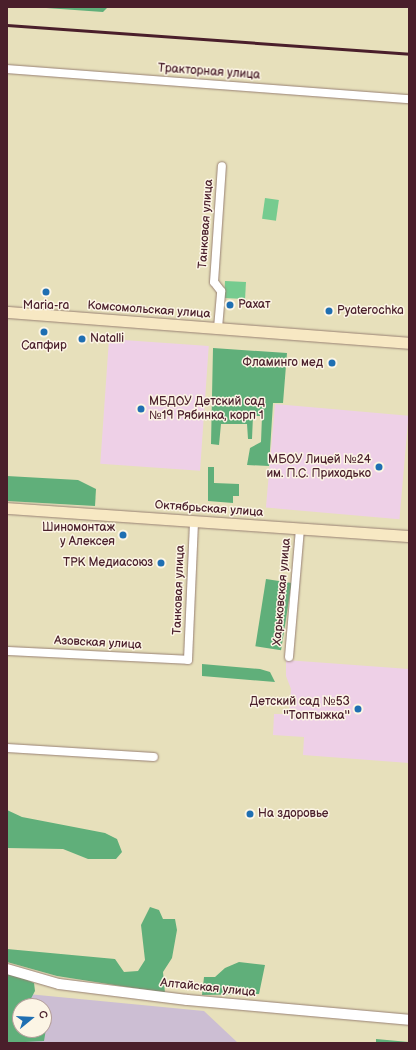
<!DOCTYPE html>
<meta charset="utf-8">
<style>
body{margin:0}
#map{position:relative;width:416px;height:1050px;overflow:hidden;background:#e7e0bb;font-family:"Balsamiq Sans",sans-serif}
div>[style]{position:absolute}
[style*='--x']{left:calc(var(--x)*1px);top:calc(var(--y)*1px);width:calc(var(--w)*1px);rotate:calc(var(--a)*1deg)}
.built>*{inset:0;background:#eed0e7;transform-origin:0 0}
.industrial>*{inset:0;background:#ccbed3}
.green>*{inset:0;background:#76cb8f;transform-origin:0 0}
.forest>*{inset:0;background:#60af7a;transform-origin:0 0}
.roads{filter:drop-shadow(0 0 1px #988073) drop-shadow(0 0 1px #988073)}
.minor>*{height:8px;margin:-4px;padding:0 4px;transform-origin:4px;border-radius:4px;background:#fff}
.tertiary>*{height:10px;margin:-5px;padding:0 5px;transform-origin:5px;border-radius:5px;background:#fff}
.secondary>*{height:11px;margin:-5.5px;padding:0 5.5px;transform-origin:5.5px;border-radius:5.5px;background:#f7e8c3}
.rail>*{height:2.5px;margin:-1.25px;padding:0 1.25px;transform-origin:1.25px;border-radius:1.25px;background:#4a1f2b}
.dots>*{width:11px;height:11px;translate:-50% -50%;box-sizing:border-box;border:2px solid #fcf5e5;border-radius:50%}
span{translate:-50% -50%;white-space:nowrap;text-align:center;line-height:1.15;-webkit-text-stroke:3px #fcf5e5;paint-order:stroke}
.street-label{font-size:12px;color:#4a1f2b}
.poi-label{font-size:12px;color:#4a1f2b}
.left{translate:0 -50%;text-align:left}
.right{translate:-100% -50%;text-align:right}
.frame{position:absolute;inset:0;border:8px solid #4a1f2b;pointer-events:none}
.north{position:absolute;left:12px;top:998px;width:40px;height:40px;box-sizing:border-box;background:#fcf5e5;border:1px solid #b59f9b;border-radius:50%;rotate:72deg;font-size:11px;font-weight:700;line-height:16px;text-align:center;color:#4a1f2b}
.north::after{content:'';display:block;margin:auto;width:14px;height:18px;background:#1f6fb2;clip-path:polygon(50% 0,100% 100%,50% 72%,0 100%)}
</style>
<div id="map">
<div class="built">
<i style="left:109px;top:339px;width:100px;height:125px;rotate:4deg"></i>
<i style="left:275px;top:404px;width:134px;height:104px;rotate:5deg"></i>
<i style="clip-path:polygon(286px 660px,409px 669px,409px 763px,303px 755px,304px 737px,273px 735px,274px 714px,289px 714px,291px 689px,286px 676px)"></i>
</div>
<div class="industrial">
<i style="clip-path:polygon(evenodd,7px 992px,204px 1011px,238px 1043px,7px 1043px,7px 992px,20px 1006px,44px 1006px,44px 1030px,20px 1030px,20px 1006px)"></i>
</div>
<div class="green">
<i style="left:265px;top:198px;width:14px;height:21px;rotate:8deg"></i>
<i style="left:225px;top:281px;width:21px;height:17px;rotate:3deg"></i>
</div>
<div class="forest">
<i style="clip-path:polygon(32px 7px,108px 7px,103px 12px)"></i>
<i style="clip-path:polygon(213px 348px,287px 353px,283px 403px,273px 403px,269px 466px,247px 465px,250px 448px,261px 442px,262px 416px,253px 416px,252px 439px,248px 439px,247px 424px,221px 424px,219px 445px,211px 444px)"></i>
<i style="clip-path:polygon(208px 467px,214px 467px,214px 483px,239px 484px,239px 496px,233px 496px,233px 503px,208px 501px)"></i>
<i style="clip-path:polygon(7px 476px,78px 480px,96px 489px,95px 506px,7px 501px)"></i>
<i style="left:266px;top:579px;width:26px;height:68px;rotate:9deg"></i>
<i style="clip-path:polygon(202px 664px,260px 669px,270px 672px,275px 682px,202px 676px)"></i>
<i style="clip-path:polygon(7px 810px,22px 817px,105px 833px,117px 839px,122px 852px,116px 859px,88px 859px,63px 849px,7px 848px)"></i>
<i style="clip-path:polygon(150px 907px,159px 910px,163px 919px,175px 919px,177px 930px,172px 958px,163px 972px,165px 993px,57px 976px,7px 962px,7px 949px,115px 959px,124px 972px,138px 971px,145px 960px,141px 925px)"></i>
<i style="clip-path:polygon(239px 962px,265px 965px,259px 994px,202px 995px,204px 977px,215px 977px,225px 968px)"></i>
<i style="clip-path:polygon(7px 971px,34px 983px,35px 991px,27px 1006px,20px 1006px,20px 1030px,46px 1029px,44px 1041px,7px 1043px)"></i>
<i style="clip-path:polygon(376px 1039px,409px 1042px,409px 1043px,376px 1043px)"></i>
</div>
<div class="roads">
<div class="minor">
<i style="--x:7;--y:69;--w:403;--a:4.3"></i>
<i style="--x:218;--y:328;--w:37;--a:-85"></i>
<i style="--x:221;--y:291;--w:11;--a:-128"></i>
<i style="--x:214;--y:282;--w:116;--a:-86.1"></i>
<i style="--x:7;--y:651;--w:181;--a:2.8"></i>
<i style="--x:188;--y:660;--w:139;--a:-87.5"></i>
<i style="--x:289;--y:657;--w:129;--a:-85.1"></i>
<i style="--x:7;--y:748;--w:147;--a:3.5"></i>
</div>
<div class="tertiary">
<i style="--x:7;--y:969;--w:54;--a:16.1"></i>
<i style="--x:59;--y:984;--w:129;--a:7.1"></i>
<i style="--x:187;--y:1000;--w:223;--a:5.1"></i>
</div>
<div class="secondary">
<i style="--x:7;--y:312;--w:403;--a:4.4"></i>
<i style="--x:7;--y:508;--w:403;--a:4"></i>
</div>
</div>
<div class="rail">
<i style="--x:7;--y:25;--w:403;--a:4.1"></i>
</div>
<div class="dots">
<i style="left:46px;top:292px;background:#1f6fb2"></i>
<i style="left:230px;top:305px;background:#1f6fb2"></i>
<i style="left:329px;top:311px;background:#1f6fb2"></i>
<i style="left:44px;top:332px;background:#1f6fb2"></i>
<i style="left:82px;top:339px;background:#1f6fb2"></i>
<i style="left:332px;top:363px;background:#1f6fb2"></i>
<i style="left:141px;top:409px;background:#1f6fb2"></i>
<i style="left:379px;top:467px;background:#1f6fb2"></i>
<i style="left:123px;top:535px;background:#1f6fb2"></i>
<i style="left:161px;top:563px;background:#1f6fb2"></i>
<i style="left:358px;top:709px;background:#1f6fb2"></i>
<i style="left:250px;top:814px;background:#1f6fb2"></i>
</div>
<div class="street-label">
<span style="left:209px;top:72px;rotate:4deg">Тракторная улица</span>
<span style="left:206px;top:224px;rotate:-86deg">Танковая улица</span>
<span style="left:149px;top:310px;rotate:4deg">Комсомольская улица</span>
<span style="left:209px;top:509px;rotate:4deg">Октябрьская улица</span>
<span style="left:179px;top:590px;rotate:-88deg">Танковая улица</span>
<span style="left:282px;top:592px;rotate:-85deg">Харьковская улица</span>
<span style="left:98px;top:643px;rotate:3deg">Азовская улица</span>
<span style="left:208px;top:988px;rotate:6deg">Алтайская улица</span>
</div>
<div class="poi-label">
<span class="left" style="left:238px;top:305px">Рахат</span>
<span style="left:46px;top:306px">Maria-ra</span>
<span class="left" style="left:337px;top:311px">Pyaterochka</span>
<span class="left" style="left:90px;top:339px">Natalli</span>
<span style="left:44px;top:346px">Сапфир</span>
<span class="right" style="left:323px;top:363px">Фламинго мед</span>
<span class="left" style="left:149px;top:409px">МБДОУ Детский сад<br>№19 Рябинка, корп 1</span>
<span class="right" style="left:371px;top:467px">МБОУ Лицей №24<br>им. П.С. Приходько</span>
<span class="right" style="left:115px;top:535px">Шиномонтаж<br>у Алексея</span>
<span class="right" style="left:153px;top:563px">ТРК Медиасоюз</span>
<span class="right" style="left:350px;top:709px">Детский сад №53<br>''Топтыжка''</span>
<span class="left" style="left:258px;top:814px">На здоровье</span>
</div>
<div class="frame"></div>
<div class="north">С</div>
</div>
